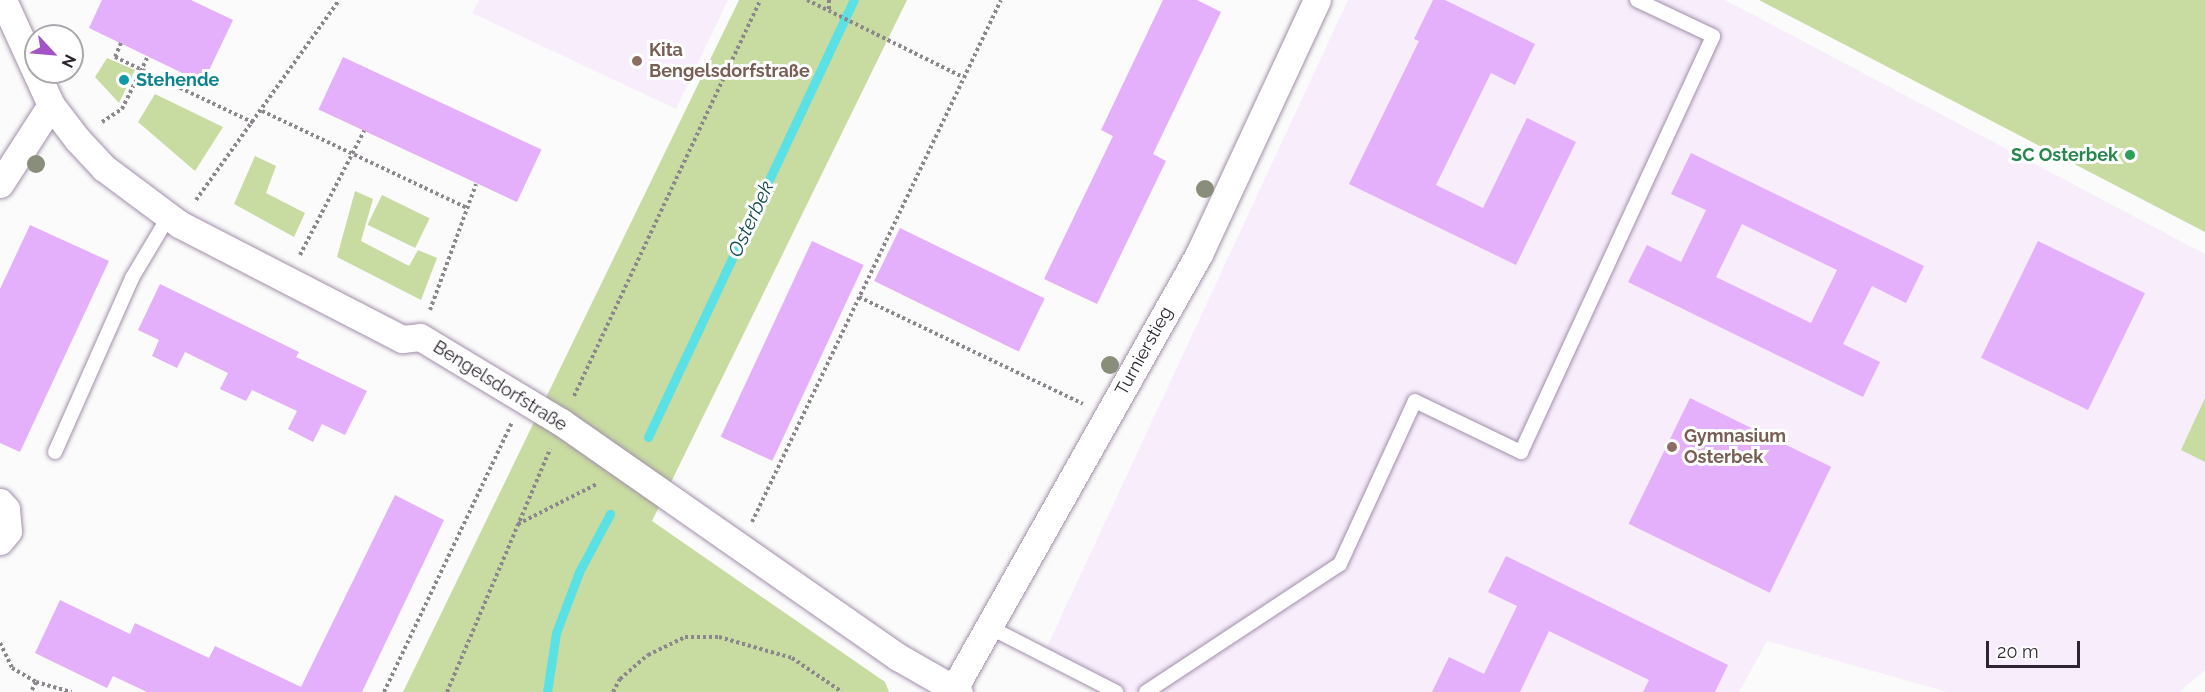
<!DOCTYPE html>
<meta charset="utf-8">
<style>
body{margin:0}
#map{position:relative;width:2205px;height:692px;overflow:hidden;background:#fbfbfb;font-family:Raleway,sans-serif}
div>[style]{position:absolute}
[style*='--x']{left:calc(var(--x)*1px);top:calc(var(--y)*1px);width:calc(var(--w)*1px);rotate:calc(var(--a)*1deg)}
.built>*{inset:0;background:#f7edfb}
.green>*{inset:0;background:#c8dba1;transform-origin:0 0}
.stream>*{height:9px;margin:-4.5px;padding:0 4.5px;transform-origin:4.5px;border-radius:4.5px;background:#59e1e6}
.building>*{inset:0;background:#e4affb;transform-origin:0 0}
.path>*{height:4px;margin-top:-2px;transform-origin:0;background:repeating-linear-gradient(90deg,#8b878d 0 3px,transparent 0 6px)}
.roads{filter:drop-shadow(0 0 2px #a28faa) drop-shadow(0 0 2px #a28faa)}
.service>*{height:14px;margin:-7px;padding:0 7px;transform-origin:7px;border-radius:7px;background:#fff}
.minor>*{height:27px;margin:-13.5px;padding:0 13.5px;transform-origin:13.5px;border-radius:13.5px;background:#fff}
.trees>*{width:18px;height:18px;margin:-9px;border-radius:50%;background:#888e7a}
.dots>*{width:16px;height:16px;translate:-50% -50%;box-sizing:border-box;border:3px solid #fff;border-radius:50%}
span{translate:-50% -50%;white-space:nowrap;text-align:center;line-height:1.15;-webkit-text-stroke:6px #fff;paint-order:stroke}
.education-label{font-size:18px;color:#785e54;font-weight:700}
.left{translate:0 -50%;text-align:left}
.culture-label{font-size:18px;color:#0d838f;font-weight:700}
.leisure-label{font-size:18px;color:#27864d;font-weight:700}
.right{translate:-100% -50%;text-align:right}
.street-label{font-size:18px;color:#2d2631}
.water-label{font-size:20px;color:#104c4f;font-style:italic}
.north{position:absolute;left:24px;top:24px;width:60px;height:60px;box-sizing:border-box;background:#fff;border:2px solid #aba8ad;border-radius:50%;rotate:116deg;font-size:16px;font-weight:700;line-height:24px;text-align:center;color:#2d2631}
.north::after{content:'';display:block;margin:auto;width:21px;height:27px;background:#a254c6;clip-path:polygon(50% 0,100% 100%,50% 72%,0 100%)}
.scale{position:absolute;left:1986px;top:641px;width:94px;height:27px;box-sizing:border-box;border:3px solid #2d2631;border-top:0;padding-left:8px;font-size:18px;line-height:21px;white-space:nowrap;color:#2d2631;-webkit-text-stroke:4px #fff;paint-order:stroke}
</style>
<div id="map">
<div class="built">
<i style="clip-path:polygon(479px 0,728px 0,676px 109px,472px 13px)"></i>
<i style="clip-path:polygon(1348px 0,1725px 0,2205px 254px,2205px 670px,2179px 692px,1947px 692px,1767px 641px,1739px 692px,1121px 692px,1040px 662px)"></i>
</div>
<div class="green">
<i style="clip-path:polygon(739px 0,907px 0,652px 521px,885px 682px,889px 692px,403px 692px)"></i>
<i style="clip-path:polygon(1759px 0,2205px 0,2205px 232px)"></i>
<i style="clip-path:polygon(107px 58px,135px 70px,119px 103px,95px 77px)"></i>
<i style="clip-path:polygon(155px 94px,223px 127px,195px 171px,138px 122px)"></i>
<i style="clip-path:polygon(255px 156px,276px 166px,266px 193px,305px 213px,294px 237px,234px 204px)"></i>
<i style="clip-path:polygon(355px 191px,373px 199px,361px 241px,409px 266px,418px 250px,437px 258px,421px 300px,337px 257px)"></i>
<i style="left:382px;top:195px;width:53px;height:33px;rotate:26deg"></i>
<i style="clip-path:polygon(2205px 398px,2205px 462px,2181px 450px)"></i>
</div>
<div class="stream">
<i style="--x:648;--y:437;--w:483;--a:-64.8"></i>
<i style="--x:547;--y:692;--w:60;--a:-81.3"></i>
<i style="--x:556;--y:633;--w:65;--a:-69.3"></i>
<i style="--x:579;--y:572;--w:66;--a:-61.9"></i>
</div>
<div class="building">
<i style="clip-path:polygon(102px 0,191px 0,233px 20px,203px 83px,89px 28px)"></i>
<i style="clip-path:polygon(1163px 0,1197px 0,1221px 12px,1153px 154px,1166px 161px,1097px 304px,1044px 279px,1113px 136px,1101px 130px)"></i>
<i style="clip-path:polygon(1433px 0,1445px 0,1535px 44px,1515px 85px,1491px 73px,1436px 185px,1483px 208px,1527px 118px,1576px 142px,1516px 265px,1349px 184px,1419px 41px,1414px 39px)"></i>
<i style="left:343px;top:57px;width:219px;height:58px;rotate:25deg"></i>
<i style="clip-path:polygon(evenodd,1691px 153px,1924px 266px,1906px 303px,1872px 286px,1843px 344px,1880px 362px,1863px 397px,1628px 282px,1647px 245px,1681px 262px,1706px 210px,1671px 194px,1691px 153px,1742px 224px,1837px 270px,1811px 323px,1716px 277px,1742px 224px)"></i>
<i style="clip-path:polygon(30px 225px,109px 261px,20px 452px,0 443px,0 289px)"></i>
<i style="left:900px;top:228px;width:161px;height:59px;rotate:26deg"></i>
<i style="left:812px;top:241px;width:57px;height:216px;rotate:25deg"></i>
<i style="left:2038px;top:241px;width:119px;height:130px;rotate:26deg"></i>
<i style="clip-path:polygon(160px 284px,299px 352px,296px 357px,367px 391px,345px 435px,322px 424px,313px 442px,288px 429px,297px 411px,252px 390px,246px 401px,220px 389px,228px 373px,185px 352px,177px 368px,152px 356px,159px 340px,138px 330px)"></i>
<i style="left:1690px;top:398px;width:157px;height:140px;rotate:26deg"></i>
<i style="clip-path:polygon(395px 495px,444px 520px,362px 692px,147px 692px,113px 676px,107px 688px,35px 653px,60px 600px,130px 634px,135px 623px,209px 658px,215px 646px,301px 687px)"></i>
<i style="clip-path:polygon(1506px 556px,1728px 665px,1715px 692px,1643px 692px,1649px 680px,1549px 631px,1520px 692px,1432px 692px,1449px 657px,1484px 674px,1517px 606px,1488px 592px)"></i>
</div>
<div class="path">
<i style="--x:807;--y:0;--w:174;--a:26.3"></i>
<i style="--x:829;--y:0;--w:11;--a:90"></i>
<i style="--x:121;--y:43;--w:15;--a:113"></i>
<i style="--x:115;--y:57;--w:154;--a:25.4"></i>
<i style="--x:262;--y:111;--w:227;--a:25.3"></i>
<i style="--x:102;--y:122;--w:24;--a:-33"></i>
<i style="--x:122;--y:109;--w:59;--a:-63.9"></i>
<i style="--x:196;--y:200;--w:246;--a:-54.4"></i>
<i style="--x:300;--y:255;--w:140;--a:-62.7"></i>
<i style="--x:859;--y:297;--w:248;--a:25.5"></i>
<i style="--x:430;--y:310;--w:134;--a:-69.9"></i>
<i style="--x:574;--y:396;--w:438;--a:-64.8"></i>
<i style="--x:752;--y:522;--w:578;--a:-64.5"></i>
<i style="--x:518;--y:524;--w:89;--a:-26.9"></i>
<i style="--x:0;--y:643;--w:28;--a:64"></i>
<i style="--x:12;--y:668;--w:28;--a:30"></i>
<i style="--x:36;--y:682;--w:11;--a:117"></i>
<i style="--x:36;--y:682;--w:37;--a:16"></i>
<i style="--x:384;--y:692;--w:297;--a:-64.6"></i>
<i style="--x:447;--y:692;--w:264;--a:-67"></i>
<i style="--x:613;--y:692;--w:15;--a:-62"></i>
<i style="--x:620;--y:679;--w:37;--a:-41"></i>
<i style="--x:648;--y:655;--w:41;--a:-25.9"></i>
<i style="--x:685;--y:637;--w:34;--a:0"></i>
<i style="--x:719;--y:637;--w:76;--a:16"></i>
<i style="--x:792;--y:658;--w:60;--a:34.2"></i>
</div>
<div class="roads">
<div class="service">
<i style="--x:55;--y:452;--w:190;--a:-66.1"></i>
<i style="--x:132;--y:278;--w:72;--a:-59.2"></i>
<i style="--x:989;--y:627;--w:143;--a:27.1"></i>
<i style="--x:1146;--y:692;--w:232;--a:-33.4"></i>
<i style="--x:1340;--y:564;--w:179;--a:-65.3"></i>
<i style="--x:1415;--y:401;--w:118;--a:25.7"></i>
<i style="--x:1521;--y:452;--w:458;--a:-65.2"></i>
<i style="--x:1713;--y:36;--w:84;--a:-154.7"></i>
</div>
<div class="minor">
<i style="--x:3;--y:0;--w:115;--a:65.4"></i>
<i style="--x:51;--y:105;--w:43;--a:52.6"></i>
<i style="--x:77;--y:139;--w:40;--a:47"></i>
<i style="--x:104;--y:168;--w:94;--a:36.7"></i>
<i style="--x:179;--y:224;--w:251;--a:27.3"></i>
<i style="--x:402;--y:339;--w:18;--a:-6"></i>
<i style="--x:420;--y:337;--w:165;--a:31.1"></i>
<i style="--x:561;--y:422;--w:411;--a:34.9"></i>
<i style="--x:898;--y:657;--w:70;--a:29.8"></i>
<i style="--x:0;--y:184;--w:94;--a:-57.2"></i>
<i style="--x:0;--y:502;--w:9;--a:49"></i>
<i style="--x:6;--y:509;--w:22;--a:85"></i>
<i style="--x:8;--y:531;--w:13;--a:129"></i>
<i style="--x:952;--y:692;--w:503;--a:-60.58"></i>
<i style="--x:1199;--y:254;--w:280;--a:-65.1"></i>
</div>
</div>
<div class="trees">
<i style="left:36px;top:164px"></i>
<i style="left:1205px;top:189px"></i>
<i style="left:1110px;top:365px"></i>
</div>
<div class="dots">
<i style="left:637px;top:61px;background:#8d6e63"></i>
<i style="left:124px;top:80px;background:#0f9aa8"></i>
<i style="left:2130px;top:155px;background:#2e9e5b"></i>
<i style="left:1672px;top:447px;background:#8d6e63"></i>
</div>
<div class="education-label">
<span class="left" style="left:649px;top:61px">Kita<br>Bengelsdorfstraße</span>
<span class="left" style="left:1684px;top:447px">Gymnasium<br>Osterbek</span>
</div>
<div class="culture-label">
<span class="left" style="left:136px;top:80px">Stehende</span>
</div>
<div class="leisure-label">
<span class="right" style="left:2118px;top:155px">SC Osterbek</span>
</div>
<div class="street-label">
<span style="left:1144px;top:351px;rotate:-61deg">Turnierstieg</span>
<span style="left:500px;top:386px;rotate:32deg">Bengelsdorfstraße</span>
</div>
<div class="water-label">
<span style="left:751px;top:219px;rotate:-65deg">Osterbek</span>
</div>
<div class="north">N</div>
<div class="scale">20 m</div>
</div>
